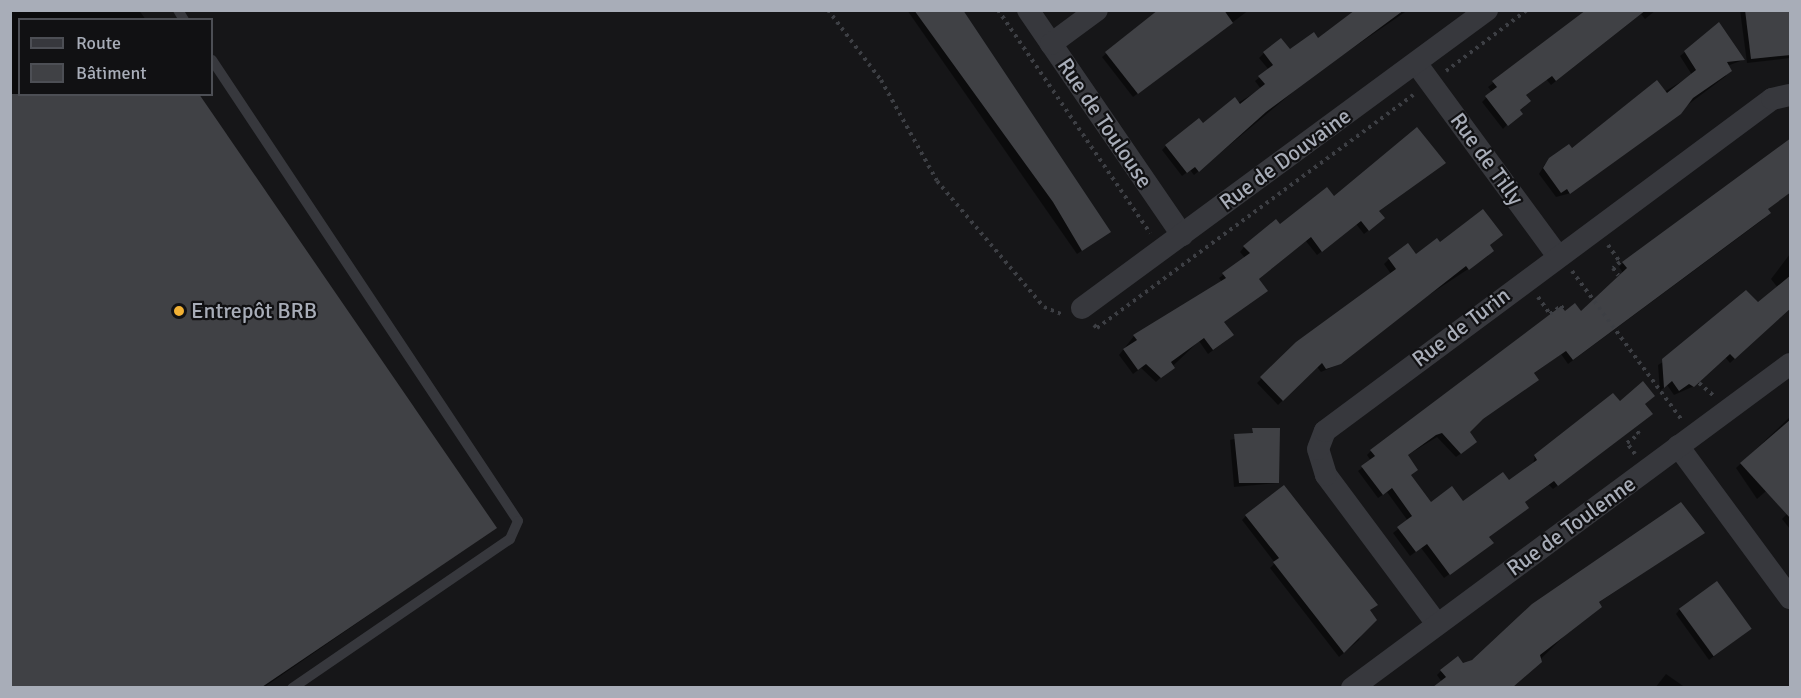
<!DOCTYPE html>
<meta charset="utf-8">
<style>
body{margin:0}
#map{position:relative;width:1801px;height:698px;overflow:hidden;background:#161618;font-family:Signika,sans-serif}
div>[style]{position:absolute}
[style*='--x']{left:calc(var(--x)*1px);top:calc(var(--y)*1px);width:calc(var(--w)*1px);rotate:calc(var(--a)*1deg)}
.shadow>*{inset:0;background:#0007}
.building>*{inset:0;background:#404145;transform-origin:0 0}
.path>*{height:4px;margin-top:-2px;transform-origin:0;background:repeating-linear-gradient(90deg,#3d3f44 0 3px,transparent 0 7.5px)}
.lane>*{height:10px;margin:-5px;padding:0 5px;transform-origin:5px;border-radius:5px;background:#37383d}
.street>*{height:22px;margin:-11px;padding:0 11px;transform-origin:11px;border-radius:11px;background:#37383d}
.dots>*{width:16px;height:16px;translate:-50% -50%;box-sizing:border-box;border:3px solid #111113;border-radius:50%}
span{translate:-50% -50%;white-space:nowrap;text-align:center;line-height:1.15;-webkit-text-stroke:4.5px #111113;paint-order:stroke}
.street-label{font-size:22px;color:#a8adb8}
.poi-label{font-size:22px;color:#a8adb8}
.left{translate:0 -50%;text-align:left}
.frame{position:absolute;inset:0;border:12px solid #a8adb8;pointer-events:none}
.legend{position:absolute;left:18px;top:18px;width:195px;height:78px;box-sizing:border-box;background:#111113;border:2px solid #4d4f55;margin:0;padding:8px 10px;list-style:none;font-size:18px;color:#a8adb8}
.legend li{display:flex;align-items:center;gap:12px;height:30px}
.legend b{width:30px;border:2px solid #4d4f55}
</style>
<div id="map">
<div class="shadow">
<i style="clip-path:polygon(10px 10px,139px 10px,146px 20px,20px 20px,20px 94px,495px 528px,263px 688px,10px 688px)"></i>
<i style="clip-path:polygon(907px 10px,962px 10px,1109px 232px,1104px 236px,1077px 254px)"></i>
<i style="clip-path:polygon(1161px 10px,1249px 10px,1133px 97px,1102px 57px)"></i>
<i style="clip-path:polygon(1355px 10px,1408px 10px,1312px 76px,1194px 175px,1190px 170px,1182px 176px,1162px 150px,1166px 146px,1261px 89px,1255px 81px,1269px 70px,1259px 58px,1264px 53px,1289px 51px,1318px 40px)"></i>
<i style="clip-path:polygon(1588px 10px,1656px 10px,1645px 19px,1641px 14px,1551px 85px,1546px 79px,1525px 95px,1529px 101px,1503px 129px,1482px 102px,1492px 92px,1488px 87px)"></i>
<i style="clip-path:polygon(1740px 10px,1790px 10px,1790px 58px,1747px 63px)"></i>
<i style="clip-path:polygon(1685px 52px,1743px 60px,1727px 66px,1726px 76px,1571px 193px,1556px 197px,1539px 174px,1545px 164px,1692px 75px,1680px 56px)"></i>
<i style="clip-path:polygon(1334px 198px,1377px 211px,1378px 223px,1364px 234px,1356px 224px,1317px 255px,1305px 240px,1258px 280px,1222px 323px,1227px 340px,1208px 354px,1199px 341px,1156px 382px,1141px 368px,1133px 374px,1119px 355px,1134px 336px,1222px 282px,1219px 278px,1245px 258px,1240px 252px,1244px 247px)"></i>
<i style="clip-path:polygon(1765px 218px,1568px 364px,1561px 354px,1533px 374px,1478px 422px,1468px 432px,1471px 446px,1456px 457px,1437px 437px,1406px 456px,1410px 475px,1430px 504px,1462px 503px,1509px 482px,1533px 464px,1535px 456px,1619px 403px,1643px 405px,1651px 414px,1553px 489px,1549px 485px,1523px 503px,1488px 537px,1487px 547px,1444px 578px,1421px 548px,1410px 556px,1393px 533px,1408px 521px,1387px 492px,1378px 498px,1358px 471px,1371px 461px,1367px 455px,1371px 451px,1565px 313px,1580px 313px,1623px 273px,1619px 267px,1623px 263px)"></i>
<i style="clip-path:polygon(1440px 244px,1488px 246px,1488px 256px,1406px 310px,1344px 362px,1321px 372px,1317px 367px,1278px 405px,1257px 383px,1297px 343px,1391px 274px,1384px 264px,1389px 259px,1408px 245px,1416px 256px)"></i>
<i style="clip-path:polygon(1790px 254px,1790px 307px,1730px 363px,1725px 357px,1692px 387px,1674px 395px,1667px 385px,1660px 391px,1658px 365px,1758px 304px,1778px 288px,1771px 279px)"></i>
<i style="clip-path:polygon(1790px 417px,1788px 472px,1757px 499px,1736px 468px)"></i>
<i style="clip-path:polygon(1278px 430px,1278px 483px,1234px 487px,1230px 440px)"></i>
<i style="clip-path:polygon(1790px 511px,1790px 529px,1782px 519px)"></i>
<i style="clip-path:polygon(1246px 516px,1369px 611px,1359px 640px,1339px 657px,1270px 568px,1275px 563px,1242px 520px)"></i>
<i style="clip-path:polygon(1703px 533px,1598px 603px,1511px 688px,1436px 688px,1442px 682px,1437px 675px,1441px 671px,1463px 665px)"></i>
<i style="clip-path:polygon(1680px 609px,1745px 633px,1709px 660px,1676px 614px)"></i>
<i style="clip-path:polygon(1666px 674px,1686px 688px,1655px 688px)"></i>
</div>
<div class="building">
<i style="clip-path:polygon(914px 10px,963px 10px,1111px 232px,1082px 251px,1053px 202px)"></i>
<i style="clip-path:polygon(1158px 10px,1224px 10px,1233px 23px,1138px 94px,1105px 52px)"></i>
<i style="clip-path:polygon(1355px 10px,1404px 10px,1266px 112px,1199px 172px,1195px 167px,1187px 173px,1165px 145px,1199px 118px,1203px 123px,1235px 97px,1240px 104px,1265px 84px,1258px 76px,1273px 65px,1263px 52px,1281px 38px,1290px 49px,1314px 32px,1318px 38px)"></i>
<i style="clip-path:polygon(1586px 10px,1646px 10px,1556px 81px,1552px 76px,1526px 95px,1531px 101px,1520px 110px,1523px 114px,1508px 126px,1485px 96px,1497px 87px,1492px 81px)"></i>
<i style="clip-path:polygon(1745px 10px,1791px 10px,1791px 55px,1751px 59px)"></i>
<i style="clip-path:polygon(1719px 22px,1745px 60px,1727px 62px,1732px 71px,1693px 98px,1681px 114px,1570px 194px,1567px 189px,1561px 193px,1543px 168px,1549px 158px,1569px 144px,1572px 148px,1657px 80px,1667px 93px,1696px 70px,1684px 51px)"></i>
<i style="clip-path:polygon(10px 94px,199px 94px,497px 528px,262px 687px,10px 687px)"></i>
<i style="clip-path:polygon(1417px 127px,1446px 163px,1379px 211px,1385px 218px,1369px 231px,1361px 221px,1322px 252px,1311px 237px,1259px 279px,1268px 291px,1224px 322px,1234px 335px,1213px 350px,1204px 338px,1171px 362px,1175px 368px,1161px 378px,1146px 364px,1138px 370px,1123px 349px,1137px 340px,1133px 335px,1226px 278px,1222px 273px,1250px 253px,1243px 246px,1276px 219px,1280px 224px,1327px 187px,1334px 196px)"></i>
<i style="clip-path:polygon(1791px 138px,1791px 192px,1768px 209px,1771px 213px,1573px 360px,1566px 351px,1534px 373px,1539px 380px,1483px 419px,1470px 432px,1477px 442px,1461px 454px,1442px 433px,1436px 435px,1408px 455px,1418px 470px,1411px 475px,1431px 502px,1452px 486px,1463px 501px,1503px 472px,1509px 480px,1537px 460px,1534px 455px,1613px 393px,1620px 401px,1643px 381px,1655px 396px,1645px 404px,1653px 414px,1558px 486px,1554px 481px,1525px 502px,1529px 508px,1489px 537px,1494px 543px,1450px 575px,1427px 544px,1416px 552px,1397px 527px,1412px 516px,1392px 488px,1383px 495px,1361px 466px,1375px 456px,1370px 450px,1561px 306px,1565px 311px,1575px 303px,1581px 311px,1627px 268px,1622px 262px)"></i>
<i style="clip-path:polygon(1483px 209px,1503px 235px,1490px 245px,1494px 251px,1469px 270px,1466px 266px,1341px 364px,1326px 369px,1322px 363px,1283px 401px,1260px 377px,1296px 342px,1396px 269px,1388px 258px,1408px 243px,1416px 254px,1437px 238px,1440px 242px)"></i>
<i style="clip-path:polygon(1791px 275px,1791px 308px,1735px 359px,1730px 354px,1694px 387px,1689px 384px,1679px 391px,1672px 381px,1664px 388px,1662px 359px,1746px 290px,1758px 302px)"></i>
<i style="clip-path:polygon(1791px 419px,1791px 519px,1740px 463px)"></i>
<i style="clip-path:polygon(1252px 428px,1280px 428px,1279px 483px,1239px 483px,1234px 434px,1253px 433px)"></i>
<i style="clip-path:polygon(1284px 485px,1378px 605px,1370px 610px,1377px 620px,1344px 653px,1273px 562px,1279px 558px,1245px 515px)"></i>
<i style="clip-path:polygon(1681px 502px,1705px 533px,1599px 602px,1602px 607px,1540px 655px,1542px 662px,1513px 687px,1433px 687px,1446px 677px,1440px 670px,1458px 656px,1463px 663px,1472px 660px,1532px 604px)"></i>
<i style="left:1717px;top:581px;width:59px;height:47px;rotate:54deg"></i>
</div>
<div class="path">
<i style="--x:828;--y:10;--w:88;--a:52.9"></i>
<i style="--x:881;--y:80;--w:115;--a:61"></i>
<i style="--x:937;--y:181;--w:165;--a:49.7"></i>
<i style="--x:1044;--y:307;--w:22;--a:22"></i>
<i style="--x:998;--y:10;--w:270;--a:55.7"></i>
<i style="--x:1446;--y:71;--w:101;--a:-37"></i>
<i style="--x:1608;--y:245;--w:21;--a:55"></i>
<i style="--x:1620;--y:262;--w:9;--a:139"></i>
<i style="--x:1613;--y:268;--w:9;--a:54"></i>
<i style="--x:1572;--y:271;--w:184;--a:53.6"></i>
<i style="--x:1538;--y:297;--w:21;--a:55"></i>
<i style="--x:1550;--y:314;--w:14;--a:-36"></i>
<i style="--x:1561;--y:306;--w:6;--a:51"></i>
<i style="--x:1094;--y:325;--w:4;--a:45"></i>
<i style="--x:1097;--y:328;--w:393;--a:-36.4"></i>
<i style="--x:1699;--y:383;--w:21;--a:41"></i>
<i style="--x:1635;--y:454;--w:14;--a:-126"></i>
<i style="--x:1627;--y:443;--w:15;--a:-37"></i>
<i style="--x:1639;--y:434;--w:6;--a:-121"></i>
</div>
<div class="lane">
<i style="--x:178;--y:10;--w:12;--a:59"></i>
<i style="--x:212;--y:60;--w:553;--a:56.42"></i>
<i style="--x:518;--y:521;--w:20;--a:114"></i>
<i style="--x:510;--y:539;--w:264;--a:145.6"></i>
</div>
<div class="street">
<i style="--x:1028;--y:10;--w:273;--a:55.6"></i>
<i style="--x:1051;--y:44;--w:57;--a:-36.5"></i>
<i style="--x:1416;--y:63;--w:238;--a:53.7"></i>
<i style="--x:1082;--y:308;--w:503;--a:-36.35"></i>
<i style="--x:1678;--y:446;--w:189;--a:53.6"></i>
<i style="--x:1437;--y:624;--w:186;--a:-126.7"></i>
<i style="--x:1326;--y:475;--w:27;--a:-107"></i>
<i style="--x:1318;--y:449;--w:19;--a:-69"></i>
<i style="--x:1325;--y:431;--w:557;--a:-36.6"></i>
<i style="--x:1772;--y:99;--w:18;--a:-13"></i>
<i style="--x:1352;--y:688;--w:545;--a:-36.49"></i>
</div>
<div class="dots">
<i style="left:179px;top:311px;background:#f2b134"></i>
</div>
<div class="street-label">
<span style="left:1105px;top:123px;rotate:56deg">Rue de Toulouse</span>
<span style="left:1285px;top:159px;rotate:-36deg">Rue de Douvaine</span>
<span style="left:1487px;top:159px;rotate:54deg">Rue de Tilly</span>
<span style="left:1461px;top:327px;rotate:-37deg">Rue de Turin</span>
<span style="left:1571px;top:526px;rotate:-36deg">Rue de Toulenne</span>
</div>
<div class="poi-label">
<span class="left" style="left:191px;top:311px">Entrepôt BRB</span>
</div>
<div class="frame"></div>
<ul class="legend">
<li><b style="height:8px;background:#37383d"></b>Route</li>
<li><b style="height:16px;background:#404145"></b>Bâtiment</li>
</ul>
</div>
